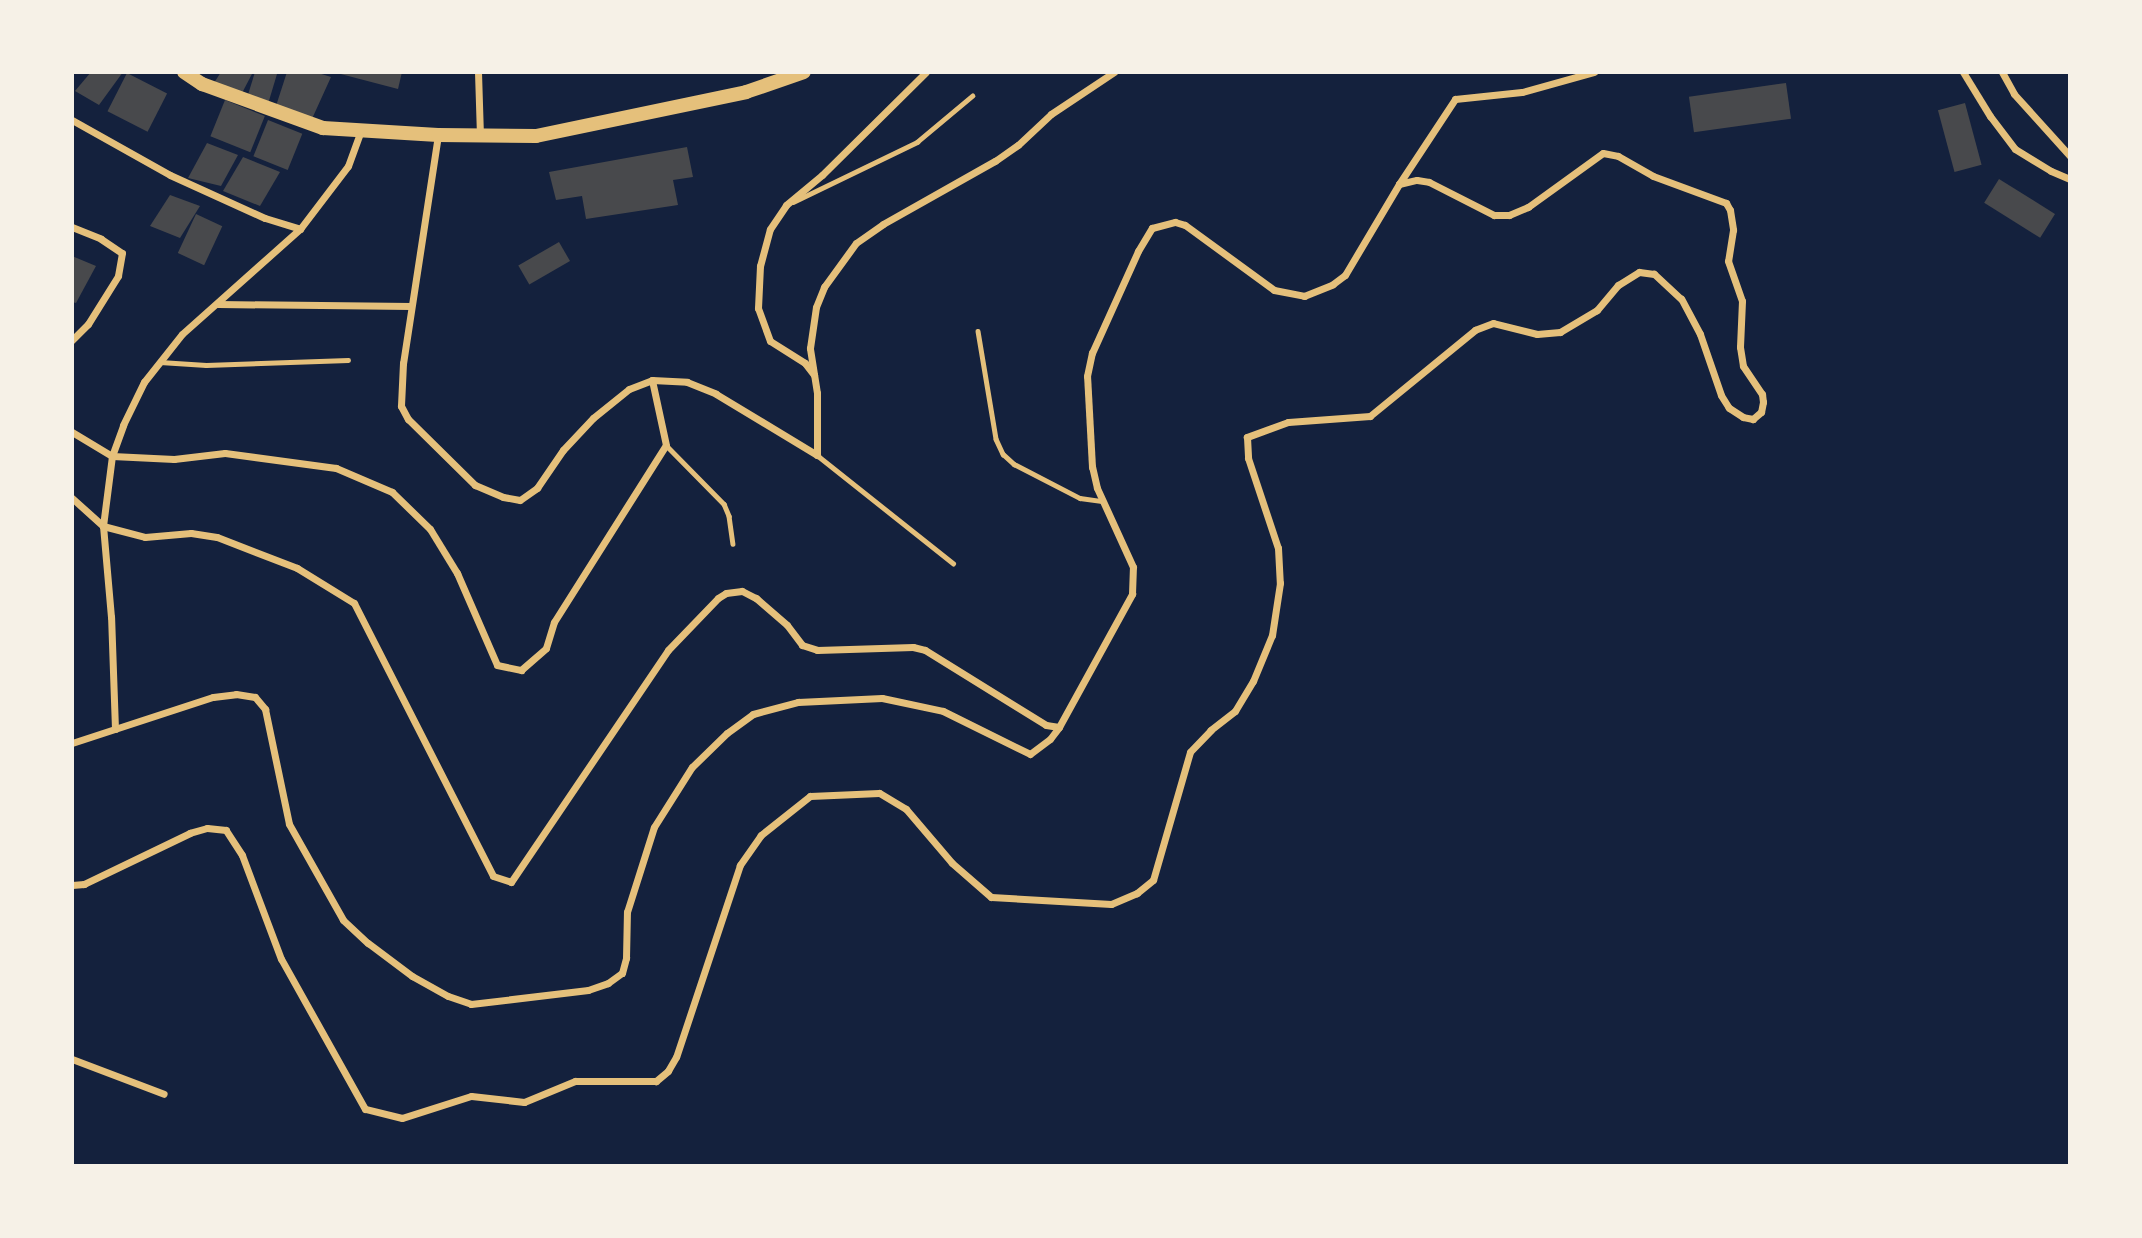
<!DOCTYPE html>
<style>
body{margin:0}
#map{position:relative;width:2142px;height:1238px;overflow:hidden;background:#14213d;font-family:Mulish,sans-serif}
div>[style]{position:absolute}
[style*='--x']{left:calc(var(--x)*1px);top:calc(var(--y)*1px);width:calc(var(--w)*1px);rotate:calc(var(--a)*1deg)}
.building>*{inset:0;background:#48494c;transform-origin:0 0}
.service>*{height:4.5px;margin:-2.25px;padding:0 2.25px;transform-origin:2.25px;border-radius:2.25px;background:#e5c07b}
.minor>*{height:7px;margin:-3.5px;padding:0 3.5px;transform-origin:3.5px;border-radius:3.5px;background:#e5c07b}
.secondary>*{height:14px;margin:-7px;padding:0 7px;transform-origin:7px;border-radius:7px;background:#e5c07b}
span{translate:-50% -50%;white-space:nowrap;text-align:center;line-height:1.15;-webkit-text-stroke:7px #f6f1e7;paint-order:stroke}
.frame{position:absolute;inset:0;border:74px solid #f6f1e7;pointer-events:none}
</style>
<div id="map">
<div class="building">
<i style="clip-path:polygon(91px 72px,123px 72px,99px 105px,75px 91px)"></i>
<i style="clip-path:polygon(221px 72px,253px 72px,241px 95px,214px 83px)"></i>
<i style="clip-path:polygon(255px 72px,277px 74px,268px 104px,247px 98px)"></i>
<i style="clip-path:polygon(287px 72px,315px 72px,331px 77px,311px 121px,275px 109px)"></i>
<i style="clip-path:polygon(333px 72px,402px 72px,398px 89px)"></i>
<i style="left:127px;top:73px;width:45px;height:43px;rotate:27deg"></i>
<i style="left:1786px;top:83px;width:36px;height:98px;rotate:82deg"></i>
<i style="left:225px;top:100px;width:43px;height:39px;rotate:22deg"></i>
<i style="left:1965px;top:103px;width:64px;height:28px;rotate:75deg"></i>
<i style="left:268px;top:120px;width:37px;height:39px;rotate:22deg"></i>
<i style="clip-path:polygon(207px 143px,238px 155px,221px 186px,188px 178px)"></i>
<i style="clip-path:polygon(687px 147px,693px 177px,673px 180px,678px 205px,586px 219px,582px 196px,556px 200px,549px 172px)"></i>
<i style="clip-path:polygon(243px 157px,280px 172px,260px 206px,223px 191px)"></i>
<i style="left:1999px;top:179px;width:66px;height:28px;rotate:32deg"></i>
<i style="clip-path:polygon(170px 195px,200px 206px,180px 238px,150px 226px)"></i>
<i style="left:196px;top:214px;width:29px;height:43px;rotate:25deg"></i>
<i style="left:559px;top:242px;width:22px;height:47px;rotate:60deg"></i>
<i style="clip-path:polygon(72px 256px,96px 266px,76px 303px,72px 302px)"></i>
</div>
<div class="service">
<i style="--x:793;--y:202;--w:138;--a:-25.8"></i>
<i style="--x:917;--y:142;--w:72;--a:-39.9"></i>
<i style="--x:978;--y:331;--w:109;--a:80.5"></i>
<i style="--x:996;--y:439;--w:17;--a:65"></i>
<i style="--x:1003;--y:454;--w:15;--a:42"></i>
<i style="--x:1014;--y:464;--w:74;--a:27.3"></i>
<i style="--x:1080;--y:498;--w:22;--a:8"></i>
<i style="--x:160;--y:362;--w:46;--a:3.7"></i>
<i style="--x:206;--y:365;--w:142;--a:-2"></i>
<i style="--x:666;--y:445;--w:83;--a:45.5"></i>
<i style="--x:724;--y:504;--w:13;--a:67"></i>
<i style="--x:729;--y:516;--w:28;--a:82"></i>
<i style="--x:817;--y:455;--w:174;--a:38.5"></i>
</div>
<div class="minor">
<i style="--x:478;--y:72;--w:63;--a:88.2"></i>
<i style="--x:1963;--y:72;--w:52;--a:58.5"></i>
<i style="--x:1990;--y:116;--w:41;--a:52.9"></i>
<i style="--x:2015;--y:149;--w:42;--a:31.4"></i>
<i style="--x:2051;--y:171;--w:21;--a:23"></i>
<i style="--x:2002;--y:72;--w:25;--a:61"></i>
<i style="--x:2014;--y:94;--w:84;--a:47.9"></i>
<i style="--x:72;--y:120;--w:112;--a:29.3"></i>
<i style="--x:170;--y:175;--w:104;--a:24.4"></i>
<i style="--x:265;--y:218;--w:37;--a:17"></i>
<i style="--x:438;--y:135;--w:231;--a:98.7"></i>
<i style="--x:403;--y:363;--w:43;--a:92.7"></i>
<i style="--x:401;--y:406;--w:15;--a:62"></i>
<i style="--x:408;--y:419;--w:94;--a:44.6"></i>
<i style="--x:475;--y:485;--w:30;--a:23"></i>
<i style="--x:503;--y:497;--w:17;--a:10"></i>
<i style="--x:520;--y:500;--w:21;--a:-35"></i>
<i style="--x:537;--y:488;--w:46;--a:-55.6"></i>
<i style="--x:563;--y:450;--w:44;--a:-46.8"></i>
<i style="--x:593;--y:418;--w:46;--a:-38.9"></i>
<i style="--x:629;--y:389;--w:25;--a:-21"></i>
<i style="--x:652;--y:380;--w:35;--a:3"></i>
<i style="--x:687;--y:382;--w:31;--a:22"></i>
<i style="--x:716;--y:394;--w:118;--a:31.1"></i>
<i style="--x:817;--y:455;--w:62;--a:-90"></i>
<i style="--x:817;--y:393;--w:18;--a:-99"></i>
<i style="--x:814;--y:375;--w:15;--a:-127"></i>
<i style="--x:805;--y:363;--w:41;--a:-147.8"></i>
<i style="--x:770;--y:341;--w:35;--a:-110"></i>
<i style="--x:758;--y:308;--w:42;--a:-87.3"></i>
<i style="--x:760;--y:266;--w:38;--a:-75"></i>
<i style="--x:770;--y:229;--w:29;--a:-56"></i>
<i style="--x:786;--y:205;--w:47;--a:-39.8"></i>
<i style="--x:822;--y:175;--w:146;--a:-44.7"></i>
<i style="--x:1399;--y:184;--w:102;--a:-56.6"></i>
<i style="--x:1455;--y:99;--w:67;--a:-6"></i>
<i style="--x:1522;--y:92;--w:75;--a:-15.5"></i>
<i style="--x:72;--y:227;--w:31;--a:22"></i>
<i style="--x:101;--y:239;--w:25;--a:34"></i>
<i style="--x:122;--y:253;--w:23;--a:100"></i>
<i style="--x:118;--y:276;--w:57;--a:122"></i>
<i style="--x:88;--y:324;--w:23;--a:135"></i>
<i style="--x:218;--y:304;--w:193;--a:0.6"></i>
<i style="--x:814;--y:374;--w:26;--a:-99"></i>
<i style="--x:810;--y:348;--w:41;--a:-81.7"></i>
<i style="--x:816;--y:307;--w:22;--a:-68"></i>
<i style="--x:824;--y:287;--w:54;--a:-54"></i>
<i style="--x:856;--y:243;--w:33;--a:-35"></i>
<i style="--x:883;--y:224;--w:129;--a:-29.4"></i>
<i style="--x:995;--y:161;--w:28;--a:-35"></i>
<i style="--x:1018;--y:145;--w:45;--a:-43.2"></i>
<i style="--x:1051;--y:114;--w:76;--a:-33.7"></i>
<i style="--x:72;--y:432;--w:47;--a:31"></i>
<i style="--x:112;--y:456;--w:62;--a:2.8"></i>
<i style="--x:174;--y:459;--w:51;--a:-6.7"></i>
<i style="--x:225;--y:453;--w:112;--a:7.7"></i>
<i style="--x:336;--y:468;--w:61;--a:23.2"></i>
<i style="--x:392;--y:492;--w:53;--a:44.2"></i>
<i style="--x:430;--y:529;--w:52;--a:58.5"></i>
<i style="--x:457;--y:573;--w:100;--a:66.5"></i>
<i style="--x:497;--y:665;--w:25;--a:12"></i>
<i style="--x:521;--y:670;--w:33;--a:-41"></i>
<i style="--x:546;--y:648;--w:27;--a:-73"></i>
<i style="--x:554;--y:622;--w:209;--a:-57.7"></i>
<i style="--x:666;--y:445;--w:66;--a:-102.2"></i>
<i style="--x:72;--y:498;--w:42;--a:42.1"></i>
<i style="--x:103;--y:526;--w:43;--a:14.7"></i>
<i style="--x:145;--y:537;--w:46;--a:-5"></i>
<i style="--x:191;--y:533;--w:26;--a:9"></i>
<i style="--x:217;--y:537;--w:86;--a:21.2"></i>
<i style="--x:297;--y:568;--w:67;--a:31.6"></i>
<i style="--x:354;--y:603;--w:306;--a:63"></i>
<i style="--x:493;--y:876;--w:19;--a:18"></i>
<i style="--x:511;--y:882;--w:280;--a:-55.9"></i>
<i style="--x:668;--y:650;--w:72;--a:-46.1"></i>
<i style="--x:718;--y:598;--w:9;--a:-32"></i>
<i style="--x:726;--y:593;--w:16;--a:-7"></i>
<i style="--x:742;--y:591;--w:16;--a:27"></i>
<i style="--x:756;--y:598;--w:41;--a:41.1"></i>
<i style="--x:787;--y:625;--w:25;--a:53"></i>
<i style="--x:802;--y:645;--w:16;--a:18"></i>
<i style="--x:817;--y:650;--w:96;--a:-1.8"></i>
<i style="--x:913;--y:647;--w:12;--a:14"></i>
<i style="--x:925;--y:650;--w:142;--a:31.8"></i>
<i style="--x:1046;--y:725;--w:13;--a:9"></i>
<i style="--x:115;--y:729;--w:112;--a:-92"></i>
<i style="--x:111;--y:617;--w:91;--a:-95"></i>
<i style="--x:103;--y:526;--w:71;--a:-82.7"></i>
<i style="--x:112;--y:456;--w:33;--a:-70"></i>
<i style="--x:123;--y:425;--w:48;--a:-64"></i>
<i style="--x:144;--y:382;--w:61;--a:-51.6"></i>
<i style="--x:182;--y:334;--w:158;--a:-41.7"></i>
<i style="--x:300;--y:229;--w:79;--a:-52.7"></i>
<i style="--x:348;--y:166;--w:37;--a:-70"></i>
<i style="--x:72;--y:743;--w:148;--a:-18.1"></i>
<i style="--x:213;--y:697;--w:23;--a:-7"></i>
<i style="--x:236;--y:694;--w:19;--a:9"></i>
<i style="--x:255;--y:697;--w:16;--a:50"></i>
<i style="--x:265;--y:709;--w:117;--a:78.2"></i>
<i style="--x:289;--y:824;--w:110;--a:60.6"></i>
<i style="--x:343;--y:920;--w:34;--a:43"></i>
<i style="--x:368;--y:943;--w:55;--a:36.9"></i>
<i style="--x:412;--y:976;--w:41;--a:29.1"></i>
<i style="--x:448;--y:996;--w:24;--a:19"></i>
<i style="--x:471;--y:1004;--w:118;--a:-6.8"></i>
<i style="--x:588;--y:990;--w:21;--a:-19"></i>
<i style="--x:608;--y:983;--w:17;--a:-36"></i>
<i style="--x:622;--y:973;--w:16;--a:-75"></i>
<i style="--x:626;--y:958;--w:46;--a:-88.8"></i>
<i style="--x:627;--y:912;--w:89;--a:-72.4"></i>
<i style="--x:654;--y:827;--w:71;--a:-57.7"></i>
<i style="--x:692;--y:767;--w:49;--a:-44.2"></i>
<i style="--x:727;--y:733;--w:32;--a:-36"></i>
<i style="--x:753;--y:714;--w:47;--a:-14.9"></i>
<i style="--x:798;--y:702;--w:84;--a:-2.7"></i>
<i style="--x:882;--y:698;--w:62;--a:12"></i>
<i style="--x:943;--y:711;--w:97;--a:26.3"></i>
<i style="--x:1030;--y:754;--w:25;--a:-37"></i>
<i style="--x:1050;--y:739;--w:15;--a:-53"></i>
<i style="--x:1059;--y:727;--w:152;--a:-61.2"></i>
<i style="--x:1132;--y:594;--w:27;--a:-88"></i>
<i style="--x:1133;--y:567;--w:87;--a:-114.5"></i>
<i style="--x:1097;--y:488;--w:22;--a:-103"></i>
<i style="--x:1092;--y:467;--w:91;--a:-93.1"></i>
<i style="--x:1087;--y:376;--w:24;--a:-78"></i>
<i style="--x:1092;--y:353;--w:112;--a:-65.7"></i>
<i style="--x:1138;--y:251;--w:27;--a:-59"></i>
<i style="--x:1152;--y:228;--w:24;--a:-15"></i>
<i style="--x:1175;--y:222;--w:10;--a:17"></i>
<i style="--x:1185;--y:225;--w:110;--a:36.1"></i>
<i style="--x:1274;--y:290;--w:31;--a:11"></i>
<i style="--x:1304;--y:296;--w:31;--a:-22"></i>
<i style="--x:1333;--y:284;--w:15;--a:-37"></i>
<i style="--x:1345;--y:275;--w:106;--a:-59.3"></i>
<i style="--x:1399;--y:184;--w:18;--a:-13"></i>
<i style="--x:1417;--y:180;--w:12;--a:9"></i>
<i style="--x:1429;--y:182;--w:73;--a:26.9"></i>
<i style="--x:1494;--y:215;--w:15;--a:0"></i>
<i style="--x:1509;--y:215;--w:21;--a:-23"></i>
<i style="--x:1528;--y:207;--w:92;--a:-35.8"></i>
<i style="--x:1603;--y:153;--w:15;--a:11"></i>
<i style="--x:1618;--y:156;--w:40;--a:29.7"></i>
<i style="--x:1653;--y:176;--w:78;--a:20.3"></i>
<i style="--x:1726;--y:203;--w:8;--a:60"></i>
<i style="--x:1730;--y:210;--w:20;--a:81"></i>
<i style="--x:1733;--y:230;--w:31;--a:99"></i>
<i style="--x:1728;--y:261;--w:42;--a:70.7"></i>
<i style="--x:1742;--y:301;--w:46;--a:92.5"></i>
<i style="--x:1740;--y:347;--w:19;--a:81"></i>
<i style="--x:1743;--y:366;--w:34;--a:56"></i>
<i style="--x:1762;--y:394;--w:8;--a:83"></i>
<i style="--x:1763;--y:402;--w:10;--a:101"></i>
<i style="--x:1761;--y:412;--w:11;--a:139"></i>
<i style="--x:1753;--y:419;--w:10;--a:-169"></i>
<i style="--x:1743;--y:417;--w:17;--a:-147"></i>
<i style="--x:1729;--y:408;--w:15;--a:-122"></i>
<i style="--x:1721;--y:395;--w:65;--a:-109"></i>
<i style="--x:1700;--y:334;--w:40;--a:-118"></i>
<i style="--x:1681;--y:299;--w:37;--a:-137"></i>
<i style="--x:1654;--y:274;--w:15;--a:-172"></i>
<i style="--x:1639;--y:272;--w:25;--a:148"></i>
<i style="--x:1618;--y:285;--w:33;--a:130"></i>
<i style="--x:1597;--y:310;--w:43;--a:149.3"></i>
<i style="--x:1560;--y:332;--w:23;--a:175"></i>
<i style="--x:1537;--y:334;--w:45;--a:-166"></i>
<i style="--x:1493;--y:323;--w:19;--a:159"></i>
<i style="--x:1475;--y:330;--w:136;--a:140.7"></i>
<i style="--x:1370;--y:416;--w:82;--a:175.8"></i>
<i style="--x:1288;--y:422;--w:44;--a:159.9"></i>
<i style="--x:1247;--y:437;--w:21;--a:87"></i>
<i style="--x:1248;--y:458;--w:95;--a:71.6"></i>
<i style="--x:1278;--y:548;--w:35;--a:87"></i>
<i style="--x:1280;--y:583;--w:53;--a:98.7"></i>
<i style="--x:1272;--y:635;--w:50;--a:112.4"></i>
<i style="--x:1253;--y:681;--w:35;--a:121"></i>
<i style="--x:1235;--y:711;--w:31;--a:142"></i>
<i style="--x:1211;--y:730;--w:30;--a:134"></i>
<i style="--x:1190;--y:752;--w:133;--a:106.1"></i>
<i style="--x:1153;--y:880;--w:21;--a:141"></i>
<i style="--x:1137;--y:893;--w:28;--a:157"></i>
<i style="--x:1111;--y:904;--w:120;--a:-176.7"></i>
<i style="--x:991;--y:897;--w:52;--a:-138.9"></i>
<i style="--x:952;--y:863;--w:71;--a:-130.4"></i>
<i style="--x:906;--y:809;--w:31;--a:-149"></i>
<i style="--x:879;--y:793;--w:69;--a:177.5"></i>
<i style="--x:810;--y:796;--w:63;--a:141.5"></i>
<i style="--x:761;--y:835;--w:37;--a:125"></i>
<i style="--x:740;--y:865;--w:202;--a:108.4"></i>
<i style="--x:676;--y:1057;--w:16;--a:120"></i>
<i style="--x:668;--y:1071;--w:16;--a:140"></i>
<i style="--x:656;--y:1081;--w:81;--a:180"></i>
<i style="--x:575;--y:1081;--w:55;--a:157.6"></i>
<i style="--x:524;--y:1102;--w:53;--a:-173.5"></i>
<i style="--x:471;--y:1096;--w:72;--a:162.3"></i>
<i style="--x:402;--y:1118;--w:38;--a:-166"></i>
<i style="--x:365;--y:1109;--w:172;--a:-119.2"></i>
<i style="--x:281;--y:959;--w:111;--a:-110.6"></i>
<i style="--x:242;--y:855;--w:30;--a:-123"></i>
<i style="--x:226;--y:830;--w:19;--a:-174"></i>
<i style="--x:207;--y:828;--w:18;--a:164"></i>
<i style="--x:190;--y:833;--w:118;--a:154.3"></i>
<i style="--x:84;--y:884;--w:12;--a:175"></i>
<i style="--x:72;--y:1059;--w:98;--a:20.8"></i>
</div>
<div class="secondary">
<i style="--x:184;--y:72;--w:22;--a:34"></i>
<i style="--x:202;--y:84;--w:129;--a:20"></i>
<i style="--x:323;--y:128;--w:115;--a:3.5"></i>
<i style="--x:438;--y:135;--w:98;--a:0.6"></i>
<i style="--x:536;--y:136;--w:215;--a:-11.8"></i>
<i style="--x:746;--y:92;--w:61;--a:-19"></i>
</div>
<div class="frame"></div>
</div>
